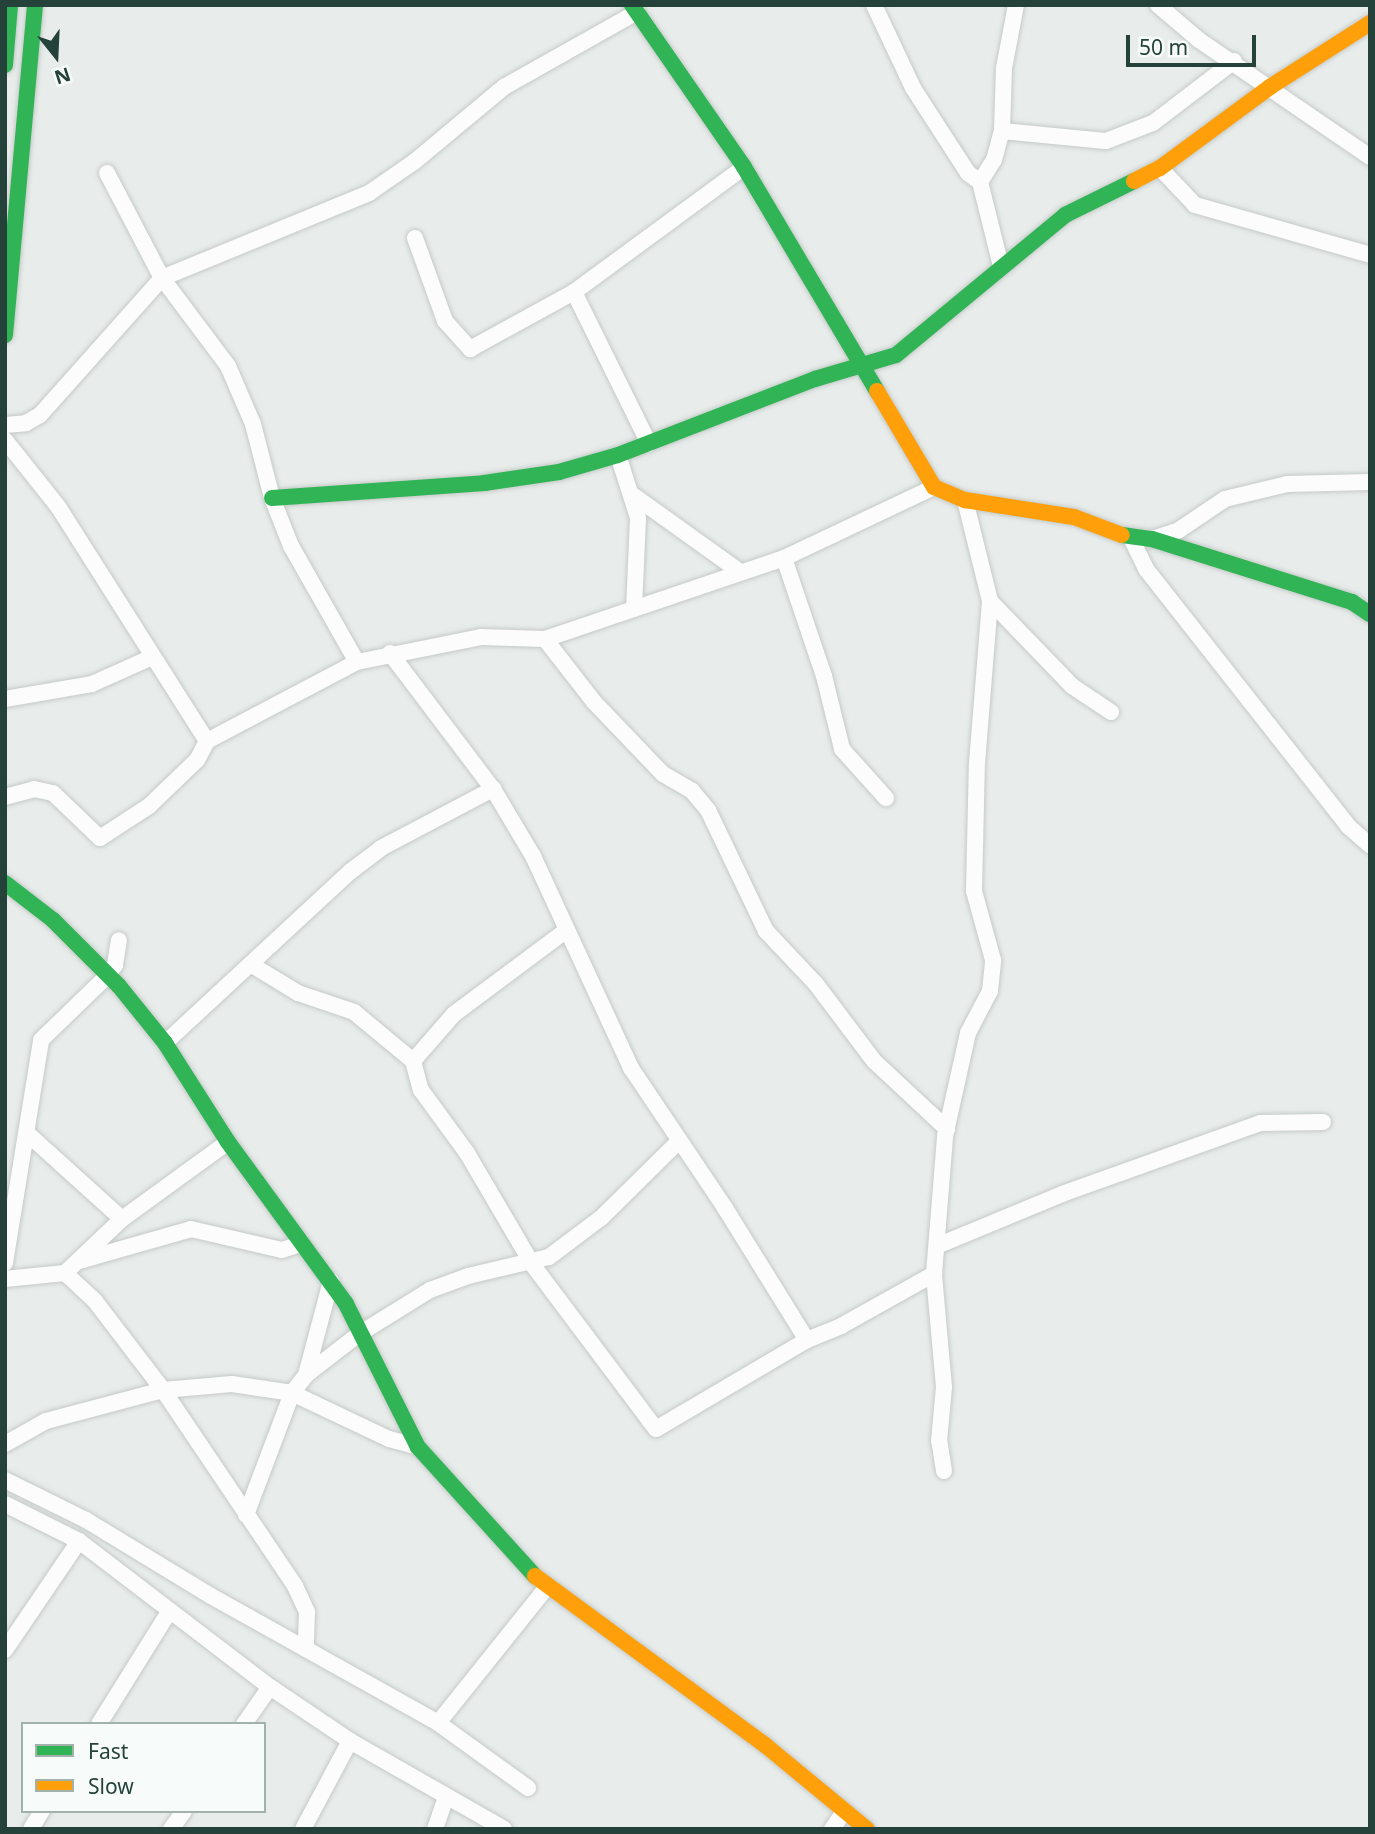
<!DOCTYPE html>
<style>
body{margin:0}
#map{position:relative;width:1375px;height:1834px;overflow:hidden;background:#e8edeb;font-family:"Noto Sans",sans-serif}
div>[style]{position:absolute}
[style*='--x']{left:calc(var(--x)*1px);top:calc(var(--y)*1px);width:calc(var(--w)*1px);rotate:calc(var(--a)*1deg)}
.roads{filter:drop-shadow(0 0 2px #c5cac8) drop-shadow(0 0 2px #c5cac8)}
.street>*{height:16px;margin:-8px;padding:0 8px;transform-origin:8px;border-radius:8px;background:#fcfcfc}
.fast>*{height:16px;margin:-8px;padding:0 8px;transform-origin:8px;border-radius:8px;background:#30b455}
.slow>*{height:16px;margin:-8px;padding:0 8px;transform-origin:8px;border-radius:8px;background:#ff9f0a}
span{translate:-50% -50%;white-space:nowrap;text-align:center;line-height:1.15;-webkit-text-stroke:5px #f7fbf9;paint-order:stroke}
.frame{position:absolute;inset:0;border:7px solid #24423a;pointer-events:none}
.legend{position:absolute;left:21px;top:1722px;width:245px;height:91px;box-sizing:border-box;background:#f7fbf9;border:2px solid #a3b1ad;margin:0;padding:9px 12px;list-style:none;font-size:21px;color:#24423a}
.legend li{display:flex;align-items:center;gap:14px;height:35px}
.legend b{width:35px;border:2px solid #a3b1ad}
.north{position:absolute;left:21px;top:21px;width:70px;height:70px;-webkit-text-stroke:5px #f7fbf9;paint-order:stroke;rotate:162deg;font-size:19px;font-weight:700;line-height:28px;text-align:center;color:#24423a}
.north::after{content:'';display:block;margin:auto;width:24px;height:32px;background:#24423a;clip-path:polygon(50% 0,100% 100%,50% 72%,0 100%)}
.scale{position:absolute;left:1126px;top:35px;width:130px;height:32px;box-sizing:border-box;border:4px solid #24423a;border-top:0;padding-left:9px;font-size:21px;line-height:24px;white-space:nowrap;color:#24423a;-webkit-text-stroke:5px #f7fbf9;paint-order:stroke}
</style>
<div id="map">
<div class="roads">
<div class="street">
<i style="--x:874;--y:5;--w:92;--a:64.8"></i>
<i style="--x:913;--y:88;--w:101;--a:57.1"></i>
<i style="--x:968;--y:173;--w:15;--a:37"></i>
<i style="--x:980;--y:182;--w:87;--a:76"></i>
<i style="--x:1158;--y:5;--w:54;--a:40.5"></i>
<i style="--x:1199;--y:40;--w:207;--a:34.4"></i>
<i style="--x:1002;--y:131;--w:104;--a:5.5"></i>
<i style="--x:1106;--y:141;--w:50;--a:-21"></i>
<i style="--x:1153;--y:123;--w:102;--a:-37.4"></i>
<i style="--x:1160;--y:168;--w:51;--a:46.6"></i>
<i style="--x:1195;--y:205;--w:182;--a:15.9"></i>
<i style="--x:107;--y:173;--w:119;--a:62.4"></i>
<i style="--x:162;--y:278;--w:110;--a:53.1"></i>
<i style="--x:228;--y:366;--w:63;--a:66.7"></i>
<i style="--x:253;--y:424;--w:76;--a:75.6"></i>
<i style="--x:272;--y:498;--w:52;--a:68.4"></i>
<i style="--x:291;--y:546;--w:133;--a:60.4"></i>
<i style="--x:980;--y:182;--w:26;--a:-58"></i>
<i style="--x:994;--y:160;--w:30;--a:-75"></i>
<i style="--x:1002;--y:131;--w:63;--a:-88.2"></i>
<i style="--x:1004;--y:68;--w:64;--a:-79.2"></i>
<i style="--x:415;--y:238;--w:88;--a:70.1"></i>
<i style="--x:445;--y:321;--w:38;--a:48"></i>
<i style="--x:470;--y:349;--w:119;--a:-28.7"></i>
<i style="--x:574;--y:292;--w:211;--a:-36.3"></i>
<i style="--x:574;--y:292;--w:169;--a:63.7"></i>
<i style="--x:5;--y:425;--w:21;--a:-5"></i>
<i style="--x:26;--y:423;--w:16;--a:-30"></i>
<i style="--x:40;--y:415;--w:183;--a:-48.3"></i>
<i style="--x:162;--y:278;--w:224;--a:-22.3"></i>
<i style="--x:369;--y:193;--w:55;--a:-34.6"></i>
<i style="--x:414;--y:162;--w:117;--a:-39.8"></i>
<i style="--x:504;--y:87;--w:153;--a:-29.4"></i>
<i style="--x:5;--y:440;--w:87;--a:51.5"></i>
<i style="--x:59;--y:508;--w:276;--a:57.6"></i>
<i style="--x:618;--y:455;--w:66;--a:72.4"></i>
<i style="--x:638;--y:518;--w:91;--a:92.5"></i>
<i style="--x:634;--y:496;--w:130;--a:35.6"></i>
<i style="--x:1131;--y:538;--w:34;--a:64"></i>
<i style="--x:1146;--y:569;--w:328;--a:51.8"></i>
<i style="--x:1349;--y:827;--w:28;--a:41"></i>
<i style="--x:1152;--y:539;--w:28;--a:-18"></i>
<i style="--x:1179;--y:530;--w:55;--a:-34"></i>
<i style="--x:1225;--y:499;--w:64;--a:-13.6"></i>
<i style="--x:1287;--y:484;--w:83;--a:-1.4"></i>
<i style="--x:784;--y:558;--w:125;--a:71.3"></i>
<i style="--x:824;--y:676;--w:75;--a:76.1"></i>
<i style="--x:842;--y:749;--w:66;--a:48.1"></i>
<i style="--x:990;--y:601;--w:118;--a:46"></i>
<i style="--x:1072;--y:686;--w:47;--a:33.7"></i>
<i style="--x:545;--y:639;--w:80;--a:52.1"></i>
<i style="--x:594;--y:702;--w:100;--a:46.2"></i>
<i style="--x:663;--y:774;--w:34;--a:30"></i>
<i style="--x:692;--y:791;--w:25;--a:50"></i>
<i style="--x:708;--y:810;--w:134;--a:64.4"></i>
<i style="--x:766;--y:931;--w:73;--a:46.7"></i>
<i style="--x:816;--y:984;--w:96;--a:53"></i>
<i style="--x:874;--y:1061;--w:100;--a:43"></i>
<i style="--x:390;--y:653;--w:171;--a:52.9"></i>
<i style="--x:493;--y:789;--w:78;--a:59.2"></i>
<i style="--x:533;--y:856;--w:234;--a:65.2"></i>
<i style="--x:631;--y:1068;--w:169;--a:56.1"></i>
<i style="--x:725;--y:1208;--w:155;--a:58.2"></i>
<i style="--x:5;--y:699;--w:88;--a:-9.8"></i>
<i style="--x:92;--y:684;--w:66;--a:-24.2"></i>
<i style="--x:5;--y:797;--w:30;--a:-15"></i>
<i style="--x:34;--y:789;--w:19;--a:12"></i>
<i style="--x:53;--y:793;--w:65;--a:43.8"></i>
<i style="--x:100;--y:838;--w:59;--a:-33.1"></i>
<i style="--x:149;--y:806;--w:66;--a:-43.8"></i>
<i style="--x:197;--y:760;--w:21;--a:-62"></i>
<i style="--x:207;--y:741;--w:170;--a:-27.8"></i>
<i style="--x:357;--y:662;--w:126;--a:-11.4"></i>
<i style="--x:481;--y:637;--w:64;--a:1.8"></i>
<i style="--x:545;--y:639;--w:252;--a:-18.7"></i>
<i style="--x:784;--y:558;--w:166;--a:-25.3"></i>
<i style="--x:252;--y:965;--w:54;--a:31.3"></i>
<i style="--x:298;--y:993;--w:59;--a:18.7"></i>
<i style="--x:354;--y:1012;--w:77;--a:39.7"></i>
<i style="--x:413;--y:1061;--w:30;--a:75"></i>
<i style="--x:421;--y:1090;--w:78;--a:53.9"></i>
<i style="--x:467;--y:1153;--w:129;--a:59.6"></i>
<i style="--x:532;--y:1264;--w:206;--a:53.1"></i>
<i style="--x:656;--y:1429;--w:175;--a:-30.5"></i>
<i style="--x:807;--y:1340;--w:37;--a:-22"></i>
<i style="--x:841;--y:1326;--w:107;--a:-29.2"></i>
<i style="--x:165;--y:1043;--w:253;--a:-42.8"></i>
<i style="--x:351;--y:871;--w:38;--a:-37"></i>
<i style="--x:381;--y:848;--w:127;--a:-27.8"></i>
<i style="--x:413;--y:1061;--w:62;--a:-48.9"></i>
<i style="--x:454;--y:1014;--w:137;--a:-36.7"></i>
<i style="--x:29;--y:1135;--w:125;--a:42.1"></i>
<i style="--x:939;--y:1245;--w:133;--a:-22.5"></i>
<i style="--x:1062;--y:1194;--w:210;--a:-19.7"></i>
<i style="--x:1260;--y:1123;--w:63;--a:-0.9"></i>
<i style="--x:79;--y:1261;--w:116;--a:-15.9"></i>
<i style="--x:191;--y:1229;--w:93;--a:13"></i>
<i style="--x:282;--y:1250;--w:19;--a:-18"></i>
<i style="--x:5;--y:1263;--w:226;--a:-80.8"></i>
<i style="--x:41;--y:1040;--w:92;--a:-44.1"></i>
<i style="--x:107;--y:976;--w:14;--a:-54"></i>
<i style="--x:115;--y:965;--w:25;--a:-81"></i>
<i style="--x:65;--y:1273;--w:41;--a:43"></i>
<i style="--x:95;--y:1301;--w:112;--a:52.6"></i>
<i style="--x:163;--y:1390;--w:236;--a:56"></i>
<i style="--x:295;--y:1586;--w:29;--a:65"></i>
<i style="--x:307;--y:1612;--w:37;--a:92"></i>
<i style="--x:5;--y:1279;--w:60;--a:-5.7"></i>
<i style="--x:65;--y:1273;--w:79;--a:-43.5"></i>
<i style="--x:122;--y:1219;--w:131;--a:-36"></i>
<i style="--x:306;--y:1375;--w:97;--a:-75.1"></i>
<i style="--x:5;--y:1444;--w:47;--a:-29.3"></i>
<i style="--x:46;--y:1421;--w:121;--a:-14.8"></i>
<i style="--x:163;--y:1390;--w:69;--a:-5"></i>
<i style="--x:232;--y:1384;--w:61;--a:8.5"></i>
<i style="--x:292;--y:1393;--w:107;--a:25.4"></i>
<i style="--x:389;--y:1439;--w:30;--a:15"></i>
<i style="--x:944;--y:1471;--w:30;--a:-99"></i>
<i style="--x:939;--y:1441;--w:54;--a:-84.7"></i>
<i style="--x:944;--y:1387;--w:113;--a:-95.1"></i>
<i style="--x:934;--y:1274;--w:138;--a:-85.4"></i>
<i style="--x:945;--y:1136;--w:106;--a:-77.4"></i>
<i style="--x:968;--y:1033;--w:47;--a:-62.4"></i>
<i style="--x:990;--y:991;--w:31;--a:-84"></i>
<i style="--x:993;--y:960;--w:72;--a:-105.4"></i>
<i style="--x:974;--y:891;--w:128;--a:-88.7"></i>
<i style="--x:977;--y:763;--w:163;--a:-85.4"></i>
<i style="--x:990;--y:601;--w:104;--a:-103.9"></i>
<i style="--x:5;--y:1480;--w:90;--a:26.3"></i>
<i style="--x:86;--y:1520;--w:146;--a:31.3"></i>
<i style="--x:211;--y:1596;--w:260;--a:29.2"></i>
<i style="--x:438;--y:1723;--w:111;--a:35.8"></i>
<i style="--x:5;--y:1504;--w:83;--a:26.6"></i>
<i style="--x:79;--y:1541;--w:240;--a:37.4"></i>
<i style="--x:270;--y:1687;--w:97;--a:34"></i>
<i style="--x:350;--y:1741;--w:177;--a:29.7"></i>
<i style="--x:246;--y:1515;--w:130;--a:-69.3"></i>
<i style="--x:292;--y:1393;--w:23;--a:-52"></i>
<i style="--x:306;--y:1375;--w:67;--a:-37.7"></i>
<i style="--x:359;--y:1334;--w:84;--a:-31.8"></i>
<i style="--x:430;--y:1290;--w:40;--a:-20.2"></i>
<i style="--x:468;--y:1276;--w:83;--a:-13.2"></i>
<i style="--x:549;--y:1257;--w:65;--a:-36.9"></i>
<i style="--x:601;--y:1218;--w:108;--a:-44.6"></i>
<i style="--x:5;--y:1650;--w:132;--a:-55.8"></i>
<i style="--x:438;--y:1723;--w:173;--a:-51.3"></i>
<i style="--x:99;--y:1724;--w:132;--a:-58"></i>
<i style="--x:244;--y:1724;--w:45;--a:-54.9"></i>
<i style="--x:31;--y:1829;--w:21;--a:-59"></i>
<i style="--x:171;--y:1829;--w:22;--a:-54"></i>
<i style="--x:303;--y:1829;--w:100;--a:-61.9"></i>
<i style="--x:435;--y:1829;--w:34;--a:-71"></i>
<i style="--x:832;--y:1829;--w:19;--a:-55"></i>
</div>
<div class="fast">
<i style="--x:632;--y:5;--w:197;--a:55.3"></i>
<i style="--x:744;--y:167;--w:261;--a:59.3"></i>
<i style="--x:5;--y:65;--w:60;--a:-85.2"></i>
<i style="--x:5;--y:335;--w:331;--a:-84.8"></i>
<i style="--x:272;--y:498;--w:213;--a:-4"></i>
<i style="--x:484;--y:483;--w:76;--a:-8.3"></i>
<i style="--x:559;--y:472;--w:61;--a:-16.1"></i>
<i style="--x:618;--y:455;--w:211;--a:-21.1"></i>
<i style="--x:815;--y:379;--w:84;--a:-16.5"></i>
<i style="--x:896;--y:355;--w:219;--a:-39.6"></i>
<i style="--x:1065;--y:215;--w:77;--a:-26.2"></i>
<i style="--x:1122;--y:535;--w:30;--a:8"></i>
<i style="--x:1152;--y:539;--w:210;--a:17.5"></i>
<i style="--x:1352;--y:602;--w:22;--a:34"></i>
<i style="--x:5;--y:883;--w:61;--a:37.6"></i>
<i style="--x:53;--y:920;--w:93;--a:45"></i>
<i style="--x:119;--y:986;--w:73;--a:51.1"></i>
<i style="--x:165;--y:1043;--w:117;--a:57.5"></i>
<i style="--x:228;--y:1142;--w:200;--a:53.9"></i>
<i style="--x:346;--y:1304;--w:160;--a:63.3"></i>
<i style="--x:418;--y:1447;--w:174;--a:47.8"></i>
</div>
<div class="slow">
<i style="--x:1134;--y:181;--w:29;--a:-27"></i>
<i style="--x:1160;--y:168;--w:137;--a:-36.4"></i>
<i style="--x:1270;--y:87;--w:119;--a:-32.6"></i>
<i style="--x:877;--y:391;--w:112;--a:59.3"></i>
<i style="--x:934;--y:487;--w:34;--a:23"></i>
<i style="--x:965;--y:500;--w:110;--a:8.9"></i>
<i style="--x:1074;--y:517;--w:51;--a:20.6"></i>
<i style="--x:535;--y:1576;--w:285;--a:36.3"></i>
<i style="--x:765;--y:1745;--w:132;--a:39.5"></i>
</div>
</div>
<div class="frame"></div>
<ul class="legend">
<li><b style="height:9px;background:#30b455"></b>Fast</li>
<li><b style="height:9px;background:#ff9f0a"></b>Slow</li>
</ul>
<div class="north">N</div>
<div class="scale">50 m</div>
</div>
